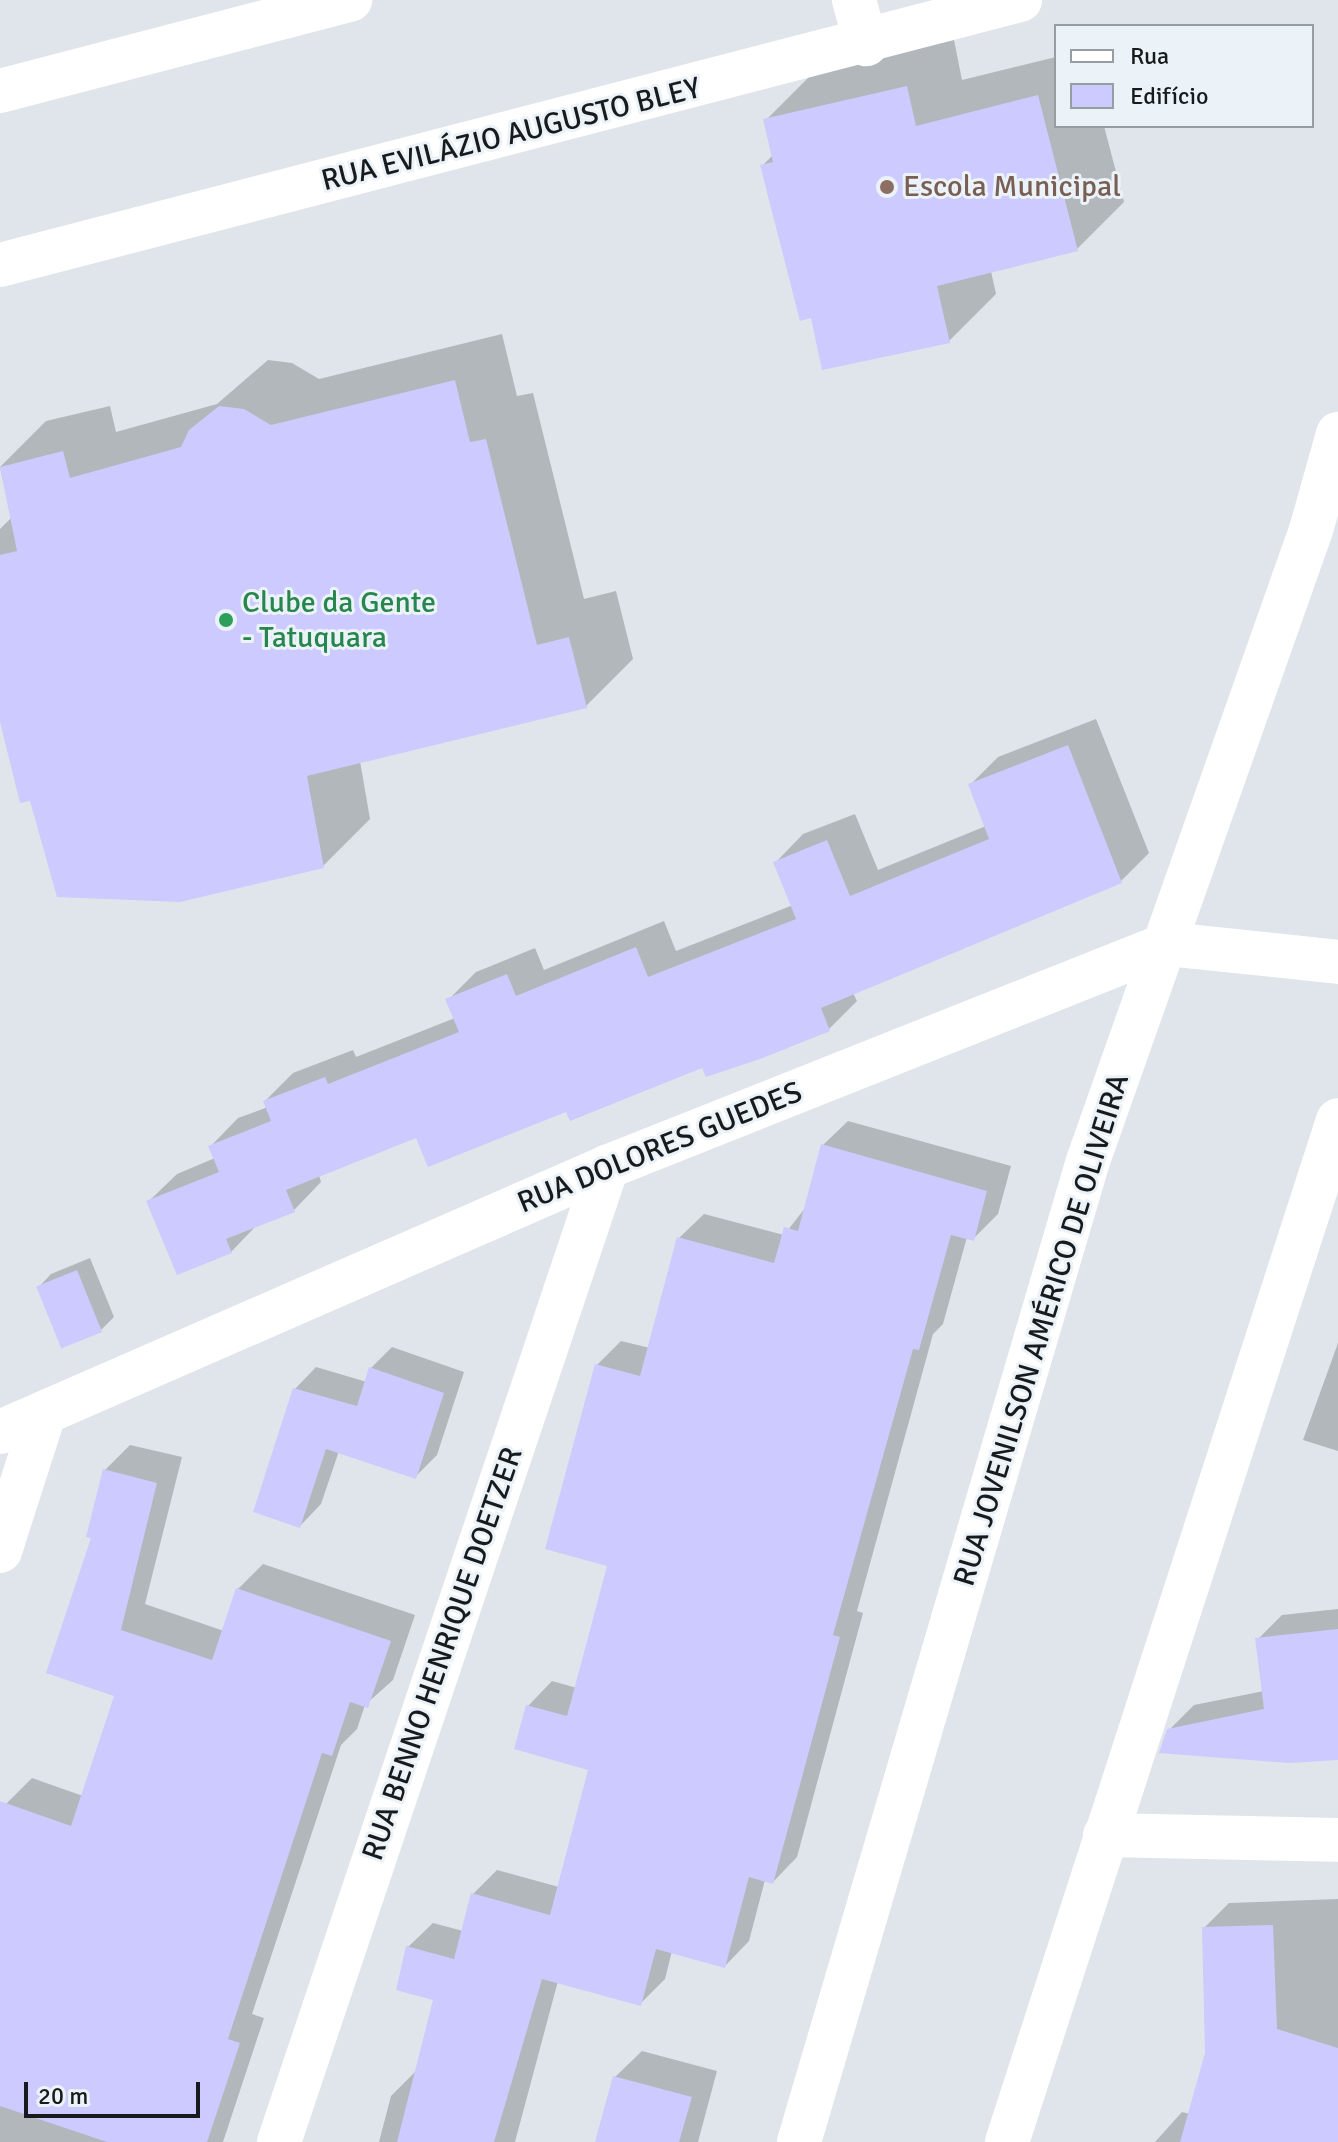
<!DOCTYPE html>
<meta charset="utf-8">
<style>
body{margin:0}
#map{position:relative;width:1338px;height:2142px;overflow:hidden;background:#dfe5eb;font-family:Signika,sans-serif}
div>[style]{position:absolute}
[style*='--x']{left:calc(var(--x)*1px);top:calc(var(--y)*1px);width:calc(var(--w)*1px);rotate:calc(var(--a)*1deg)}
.shadow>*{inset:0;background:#0003}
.building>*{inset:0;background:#cccafe;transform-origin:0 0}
.street>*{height:44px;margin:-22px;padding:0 22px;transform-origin:22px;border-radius:22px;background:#fff}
.secondary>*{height:44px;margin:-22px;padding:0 22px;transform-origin:22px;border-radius:22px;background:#fff}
.dots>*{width:22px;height:22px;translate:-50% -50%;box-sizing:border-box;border:4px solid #ecf3f8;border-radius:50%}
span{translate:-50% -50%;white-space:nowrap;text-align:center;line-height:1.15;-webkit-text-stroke:6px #ecf3f8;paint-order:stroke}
.street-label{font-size:30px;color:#181b1d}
.education-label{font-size:30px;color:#785e54}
.left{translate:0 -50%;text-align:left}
.leisure-label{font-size:30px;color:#27864d}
.legend{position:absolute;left:1054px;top:24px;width:260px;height:104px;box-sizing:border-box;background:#ecf3f8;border:2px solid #979da0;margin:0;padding:10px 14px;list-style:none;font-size:24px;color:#181b1d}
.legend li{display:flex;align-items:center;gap:16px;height:40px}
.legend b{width:40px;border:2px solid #979da0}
.scale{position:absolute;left:24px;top:2082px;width:176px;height:36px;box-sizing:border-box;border:4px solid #181b1d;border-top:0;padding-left:10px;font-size:24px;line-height:28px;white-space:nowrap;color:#181b1d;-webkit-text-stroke:6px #ecf3f8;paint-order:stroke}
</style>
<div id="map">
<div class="shadow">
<i style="clip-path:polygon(954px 40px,962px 80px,1056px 57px,1056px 126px,1104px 126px,1124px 202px,1077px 249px,991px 271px,996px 294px,949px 341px,813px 315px,763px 165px,773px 155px,766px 120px,813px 73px)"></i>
<i style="clip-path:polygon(502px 334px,517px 396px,533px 393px,584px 599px,616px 591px,633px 659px,586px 706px,360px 761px,370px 819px,323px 866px,31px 798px,0 713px,0 529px,11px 518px,0 467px,46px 421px,110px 406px,116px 432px,217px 404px,268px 360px,292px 363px,319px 379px)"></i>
<i style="clip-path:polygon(1096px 719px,1149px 853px,1121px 881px,853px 993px,857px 1001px,829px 1029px,567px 1109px,417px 1136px,319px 1175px,321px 1182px,294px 1210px,259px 1223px,231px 1252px,149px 1201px,177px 1174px,215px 1158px,211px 1146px,238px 1118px,268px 1107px,265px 1101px,293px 1073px,353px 1050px,356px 1057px,455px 1018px,448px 1000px,476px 972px,535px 948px,544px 970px,664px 921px,676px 951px,793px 905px,776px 862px,803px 834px,855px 814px,878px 870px,986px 826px,970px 785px,998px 757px)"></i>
<i style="clip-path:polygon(848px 1121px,1011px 1166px,998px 1214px,973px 1239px,967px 1237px,943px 1324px,933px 1334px,857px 1611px,863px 1613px,797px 1857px,773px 1882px,765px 1880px,749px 1941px,725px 1966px,672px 1951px,665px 1979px,640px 2004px,558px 1981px,515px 2142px,379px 2142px,391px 2096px,416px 2071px,436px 1999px,408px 1947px,433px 1923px,463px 1931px,473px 1894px,497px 1870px,559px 1887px,590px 1768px,528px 1706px,552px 1681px,577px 1688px,609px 1564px,597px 1365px,621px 1341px,650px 1348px,679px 1238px,704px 1214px,784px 1235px,806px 1207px,823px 1145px)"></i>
<i style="clip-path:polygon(90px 1258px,114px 1317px,101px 1330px,38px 1288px,51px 1274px)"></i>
<i style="clip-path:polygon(1338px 1343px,1338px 1451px,1303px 1440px)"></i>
<i style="clip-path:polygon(392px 1347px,464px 1372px,437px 1455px,415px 1477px,339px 1451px,321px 1504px,300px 1526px,295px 1389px,316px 1367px,367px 1382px,371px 1368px)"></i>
<i style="clip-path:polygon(130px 1445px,182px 1457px,145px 1604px,224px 1631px,238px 1589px,263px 1564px,415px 1615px,393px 1680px,365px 1705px,357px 1729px,341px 1745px,252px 2014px,264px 2018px,223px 2142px,0 2142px,0 1823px,6px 1804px,32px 1778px,83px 1796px,117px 1694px,94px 1536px,105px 1470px)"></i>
<i style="clip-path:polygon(1338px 1609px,1338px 1758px,1169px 1730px,1194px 1705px,1264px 1691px,1258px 1639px,1282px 1615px)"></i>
<i style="clip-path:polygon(1338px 1899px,1338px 2142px,1155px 2142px,1182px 2112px,1190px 2114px,1207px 2054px,1204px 1928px,1229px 1903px)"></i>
<i style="clip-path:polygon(642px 2051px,717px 2071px,698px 2142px,597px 2142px,615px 2077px)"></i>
</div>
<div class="building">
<i style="clip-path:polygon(907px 86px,916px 126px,1038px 95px,1078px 251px,937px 286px,950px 343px,822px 370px,811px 318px,800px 321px,760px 165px,773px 162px,763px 119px)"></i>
<i style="clip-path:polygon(455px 380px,470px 442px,486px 439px,537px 645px,569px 637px,587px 708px,307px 776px,324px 868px,180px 902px,57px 897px,30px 801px,20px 803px,0 722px,0 555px,17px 551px,0 467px,63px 451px,70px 478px,181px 447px,189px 430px,219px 406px,244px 409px,271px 425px)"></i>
<i style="clip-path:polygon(1068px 745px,1122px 883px,821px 1008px,830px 1031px,760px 1059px,706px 1077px,702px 1068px,570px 1121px,566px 1112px,428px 1167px,416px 1138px,286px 1190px,295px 1212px,226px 1239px,232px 1253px,177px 1275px,146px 1201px,219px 1172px,208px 1146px,271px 1121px,263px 1101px,325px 1077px,328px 1084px,459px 1032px,445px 999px,507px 974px,516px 996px,636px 947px,648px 977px,796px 919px,773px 862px,827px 840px,850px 896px,989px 839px,968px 784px)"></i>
<i style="clip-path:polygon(821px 1144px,987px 1191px,974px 1241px,951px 1235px,919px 1350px,913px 1349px,833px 1635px,840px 1637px,773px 1884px,749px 1877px,725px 1968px,656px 1949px,641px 2006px,542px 1979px,494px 2142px,397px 2142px,433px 2000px,396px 1990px,406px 1946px,454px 1959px,471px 1893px,550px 1915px,588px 1770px,514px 1749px,526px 1705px,567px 1716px,607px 1566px,545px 1549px,595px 1364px,640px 1376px,677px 1237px,774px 1263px,784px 1227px,798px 1231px)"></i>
<i style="left:77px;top:1270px;width:67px;height:44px;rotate:68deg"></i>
<i style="clip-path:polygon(369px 1367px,444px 1393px,416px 1479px,326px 1449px,300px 1528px,253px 1512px,293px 1388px,357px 1406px)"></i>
<i style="clip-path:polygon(103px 1469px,157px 1483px,121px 1630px,212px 1660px,236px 1588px,391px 1641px,368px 1708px,350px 1702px,332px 1756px,322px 1753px,228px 2039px,240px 2043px,207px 2142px,107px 2142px,0 2106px,0 1801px,71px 1826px,114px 1696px,46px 1673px,91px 1538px,86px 1537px)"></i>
<i style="clip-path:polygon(1338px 1629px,1338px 1760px,1290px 1763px,1159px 1753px,1167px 1729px,1264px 1709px,1255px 1638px)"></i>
<i style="clip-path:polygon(1273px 1925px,1277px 2029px,1338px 2048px,1338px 2142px,1180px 2142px,1205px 2053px,1202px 1927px)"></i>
<i style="clip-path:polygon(613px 2076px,692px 2097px,679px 2142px,595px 2142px)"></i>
</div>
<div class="street">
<i style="--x:854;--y:0;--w:46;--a:74.7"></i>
<i style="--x:0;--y:1432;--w:662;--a:-23.58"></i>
<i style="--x:607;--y:1167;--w:604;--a:-21.68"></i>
<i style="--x:1168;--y:944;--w:171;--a:6"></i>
<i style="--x:0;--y:1551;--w:144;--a:-72.2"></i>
<i style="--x:1105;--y:1835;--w:233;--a:1.2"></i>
<i style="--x:279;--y:2142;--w:1029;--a:-71.41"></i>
</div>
<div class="secondary">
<i style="--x:0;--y:91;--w:362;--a:-14.6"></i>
<i style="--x:0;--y:265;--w:1054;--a:-14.56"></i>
<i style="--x:799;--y:2142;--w:1023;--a:-73.59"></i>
<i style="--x:1088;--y:1161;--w:669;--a:-70.54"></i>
<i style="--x:1311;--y:530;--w:100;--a:-74.3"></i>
<i style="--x:1007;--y:2142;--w:1074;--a:-72.05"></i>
</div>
<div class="dots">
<i style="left:887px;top:187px;background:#8d6e63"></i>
<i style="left:226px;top:620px;background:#2e9e5b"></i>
</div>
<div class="street-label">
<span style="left:511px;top:135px;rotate:-14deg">RUA EVILÁZIO AUGUSTO BLEY</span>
<span style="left:660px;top:1148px;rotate:-22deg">RUA DOLORES GUEDES</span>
<span style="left:1042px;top:1330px;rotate:-73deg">RUA JOVENILSON AMÉRICO DE OLIVEIRA</span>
<span style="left:443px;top:1654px;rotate:-71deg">RUA BENNO HENRIQUE DOETZER</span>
</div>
<div class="education-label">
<span class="left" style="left:903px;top:187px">Escola Municipal</span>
</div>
<div class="leisure-label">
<span class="left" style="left:242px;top:620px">Clube da Gente<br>- Tatuquara</span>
</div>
<ul class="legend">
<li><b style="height:10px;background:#fff"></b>Rua</li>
<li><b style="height:22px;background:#cccafe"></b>Edifício</li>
</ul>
<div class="scale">20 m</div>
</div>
